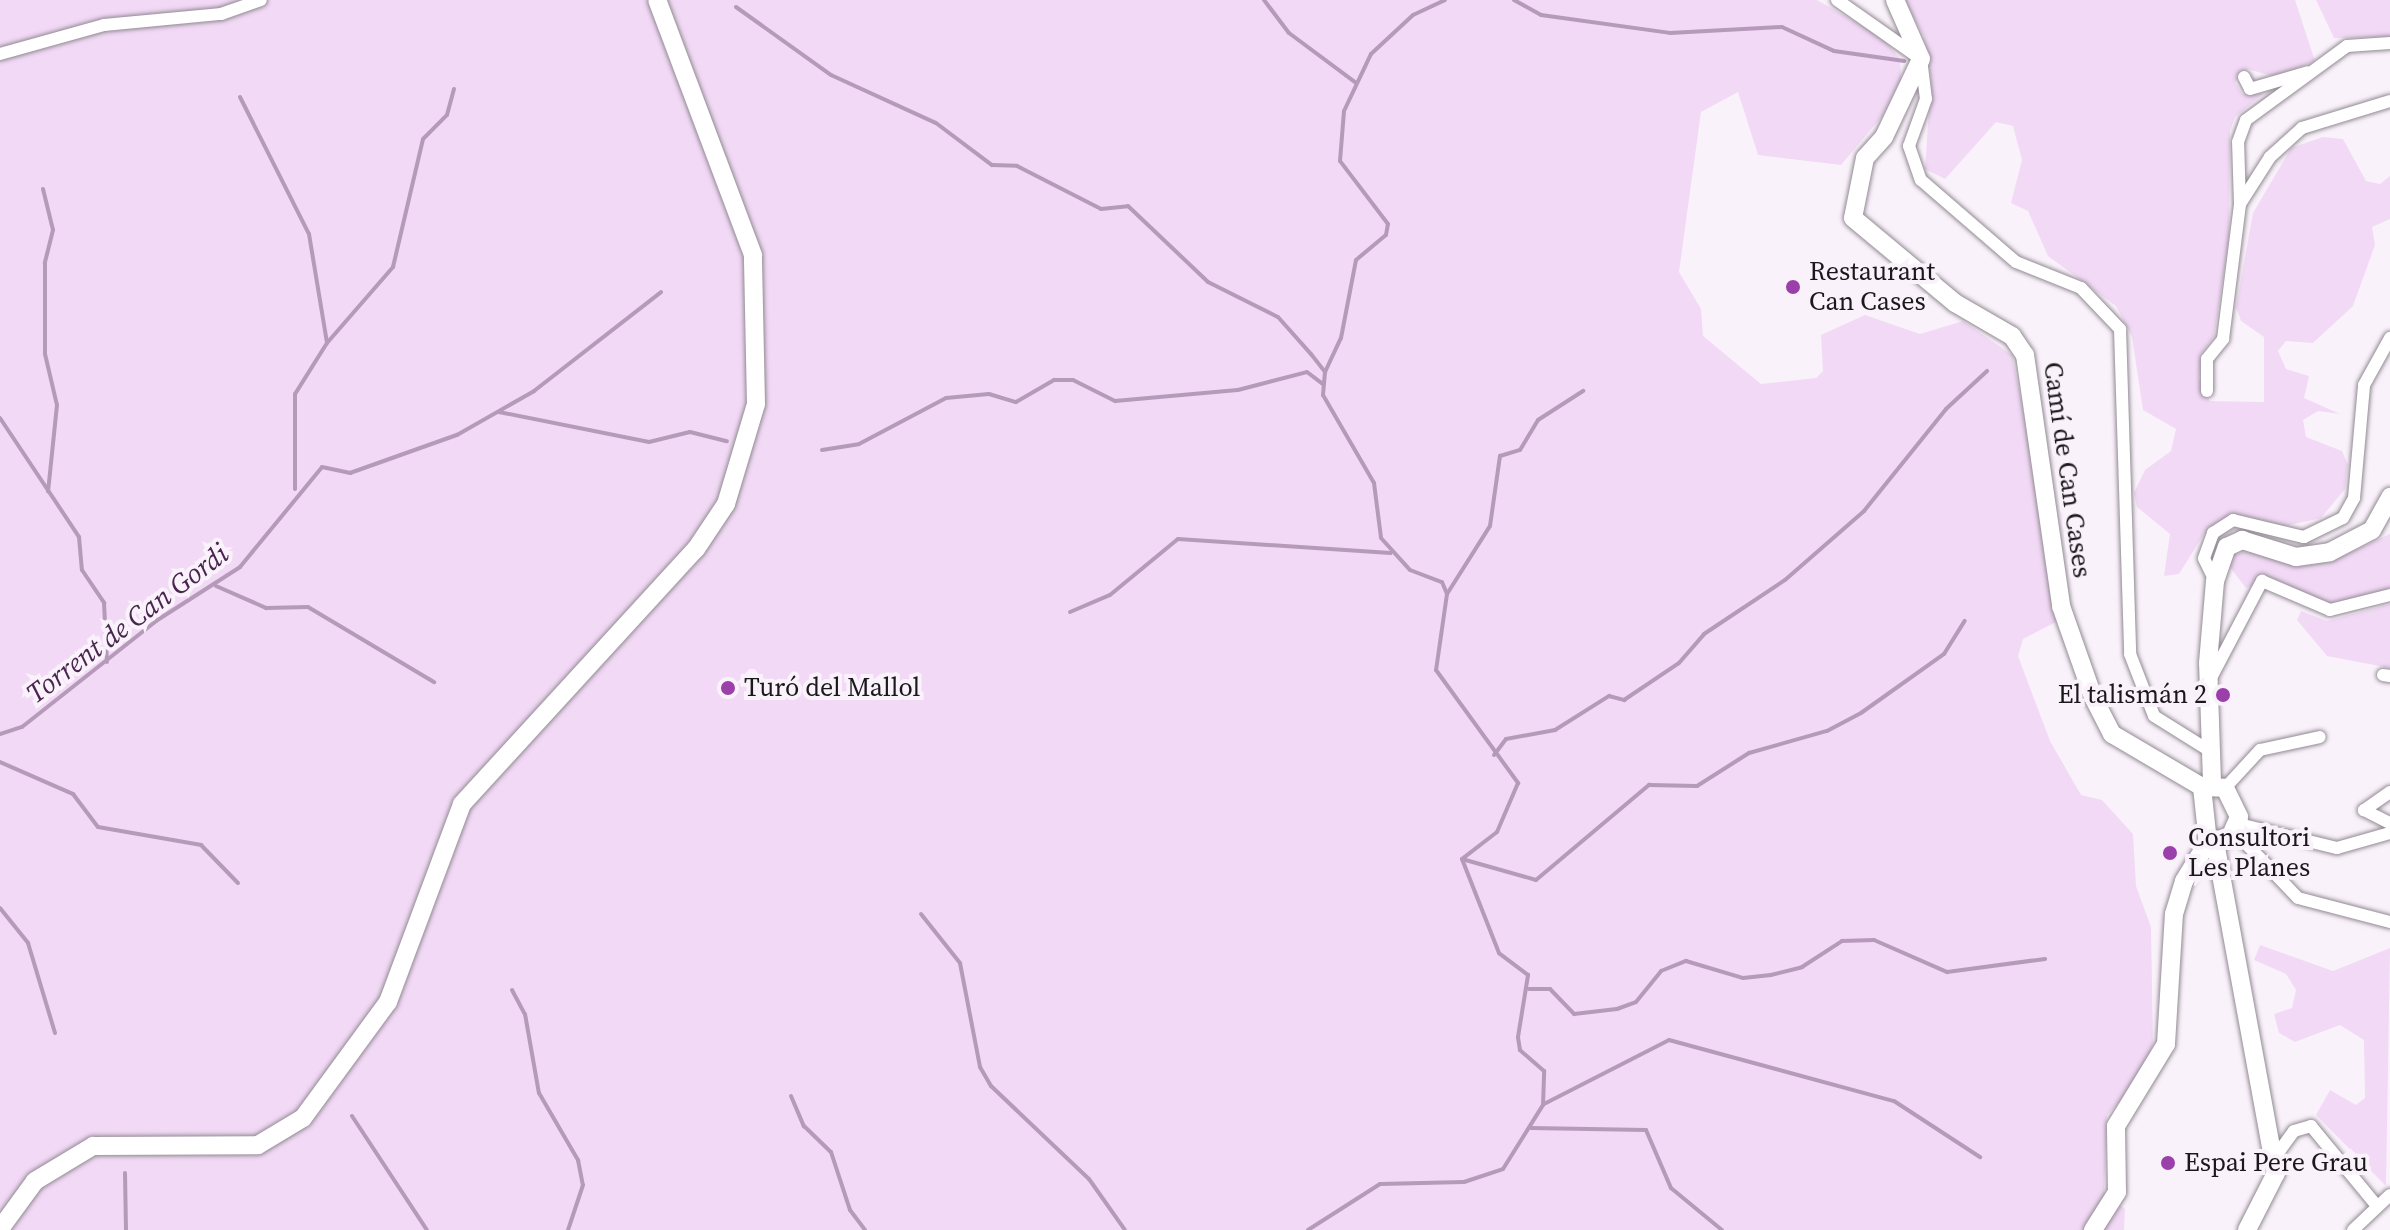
<!DOCTYPE html>
<meta charset="utf-8">
<style>
body{margin:0}
#map{position:relative;width:2390px;height:1230px;overflow:hidden;background:#faf2fb;font-family:"Source Serif 4",serif}
div>[style]{position:absolute}
[style*='--x']{left:calc(var(--x)*1px);top:calc(var(--y)*1px);width:calc(var(--w)*1px);rotate:calc(var(--a)*1deg)}
.green>*{inset:0;background:#f2d9f6}
.stream>*{height:4px;margin:-2px;padding:0 2px;transform-origin:2px;border-radius:2px;background:#b69aba}
.roads{filter:drop-shadow(0 0 2px #918a92) drop-shadow(0 0 2px #918a92)}
.street>*{height:12px;margin:-6px;padding:0 6px;transform-origin:6px;border-radius:6px;background:#fff}
.secondary>*{height:18px;margin:-9px;padding:0 9px;transform-origin:9px;border-radius:9px;background:#fff}
.dots>*{width:22px;height:22px;translate:-50% -50%;box-sizing:border-box;border:4px solid #faf2fb;border-radius:50%}
span{translate:-50% -50%;white-space:nowrap;text-align:center;line-height:1.15;-webkit-text-stroke:8px #faf2fb;paint-order:stroke}
.poi-label{font-size:26px;color:#1b181b}
.left{translate:0 -50%;text-align:left}
.right{translate:-100% -50%;text-align:right}
.street-label{font-size:26px;color:#1b181b}
.water-label{font-size:28px;color:#49254f;font-style:italic}
</style>
<div id="map">
<div class="green">
<i style="clip-path:polygon(0 0,1817px 0,1883px 38px,1900px 59px,1901px 79px,1883px 115px,1841px 165px,1758px 155px,1738px 92px,1701px 112px,1679px 272px,1701px 309px,1703px 336px,1761px 384px,1816px 378px,1823px 371px,1821px 335px,1865px 315px,1920px 334px,1963px 321px,2012px 355px,2043px 508px,2056px 622px,2023px 639px,2018px 656px,2050px 741px,2081px 795px,2102px 800px,2133px 834px,2136px 886px,2151px 927px,2153px 1044px,2137px 1083px,2107px 1115px,2104px 1192px,2125px 1209px,2124px 1230px,0 1230px)"></i>
<i style="clip-path:polygon(1904px 0,2295px 0,2315px 61px,2275px 77px,2248px 69px,2235px 82px,2242px 94px,2263px 94px,2235px 117px,2230px 131px,2229px 240px,2214px 336px,2201px 354px,2199px 379px,2210px 401px,2264px 402px,2264px 337px,2241px 321px,2236px 307px,2253px 213px,2291px 148px,2323px 137px,2343px 139px,2366px 181px,2380px 184px,2390px 176px,2390px 219px,2372px 227px,2375px 245px,2353px 306px,2313px 343px,2286px 341px,2278px 351px,2286px 369px,2309px 376px,2304px 398px,2340px 414px,2318px 411px,2303px 420px,2306px 437px,2342px 451px,2348px 465px,2345px 489px,2321px 518px,2271px 529px,2226px 517px,2204px 534px,2179px 574px,2164px 576px,2170px 534px,2137px 507px,2134px 493px,2145px 470px,2171px 451px,2176px 429px,2143px 410px,2132px 337px,2116px 306px,2048px 256px,2028px 211px,2011px 203px,2022px 160px,2013px 126px,1996px 122px,1945px 179px,1925px 169px,1931px 78px,1924px 36px)"></i>
<i style="clip-path:polygon(2316px 0,2390px 0,2390px 37px,2334px 38px)"></i>
<i style="clip-path:polygon(2390px 534px,2390px 590px,2328px 605px,2272px 579px,2246px 588px,2229px 566px,2234px 555px,2247px 551px,2328px 563px)"></i>
<i style="clip-path:polygon(2390px 604px,2390px 668px,2327px 656px,2297px 620px,2301px 611px,2327px 621px)"></i>
<i style="clip-path:polygon(2260px 945px,2333px 971px,2390px 948px,2386px 1186px,2316px 1115px,2330px 1090px,2356px 1105px,2365px 1098px,2364px 1040px,2340px 1025px,2295px 1042px,2279px 1033px,2274px 1014px,2292px 1008px,2296px 990px,2286px 974px,2254px 960px)"></i>
</div>
<div class="stream">
<i style="--x:1264;--y:0;--w:41;--a:52.9"></i>
<i style="--x:1289;--y:33;--w:84;--a:36.7"></i>
<i style="--x:1514;--y:0;--w:31;--a:29"></i>
<i style="--x:1541;--y:15;--w:130;--a:7.9"></i>
<i style="--x:1670;--y:33;--w:112;--a:-3.1"></i>
<i style="--x:1782;--y:27;--w:57;--a:24.8"></i>
<i style="--x:1834;--y:51;--w:71;--a:8.1"></i>
<i style="--x:736;--y:7;--w:117;--a:35.6"></i>
<i style="--x:831;--y:75;--w:115;--a:24.6"></i>
<i style="--x:936;--y:123;--w:70;--a:36.9"></i>
<i style="--x:992;--y:165;--w:25;--a:2"></i>
<i style="--x:1017;--y:166;--w:94;--a:27.1"></i>
<i style="--x:1101;--y:209;--w:27;--a:-6"></i>
<i style="--x:1128;--y:206;--w:110;--a:43.5"></i>
<i style="--x:1208;--y:282;--w:78;--a:26.6"></i>
<i style="--x:1278;--y:317;--w:50;--a:48.3"></i>
<i style="--x:1311;--y:354;--w:23;--a:52"></i>
<i style="--x:1325;--y:372;--w:23;--a:95"></i>
<i style="--x:1323;--y:395;--w:102;--a:59.9"></i>
<i style="--x:1374;--y:483;--w:55;--a:82.7"></i>
<i style="--x:1381;--y:538;--w:43;--a:47.8"></i>
<i style="--x:1410;--y:570;--w:34;--a:21"></i>
<i style="--x:1442;--y:582;--w:13;--a:67"></i>
<i style="--x:1447;--y:594;--w:77;--a:98.2"></i>
<i style="--x:1436;--y:670;--w:140;--a:54"></i>
<i style="--x:1518;--y:783;--w:53;--a:113.2"></i>
<i style="--x:1497;--y:832;--w:44;--a:142.4"></i>
<i style="--x:240;--y:97;--w:153;--a:63.3"></i>
<i style="--x:309;--y:234;--w:110;--a:80.6"></i>
<i style="--x:327;--y:343;--w:60;--a:122.1"></i>
<i style="--x:295;--y:394;--w:95;--a:90"></i>
<i style="--x:43;--y:189;--w:42;--a:76.3"></i>
<i style="--x:53;--y:230;--w:34;--a:104"></i>
<i style="--x:45;--y:263;--w:91;--a:90"></i>
<i style="--x:45;--y:354;--w:52;--a:76.8"></i>
<i style="--x:57;--y:405;--w:87;--a:95.9"></i>
<i style="--x:327;--y:343;--w:101;--a:-49"></i>
<i style="--x:393;--y:267;--w:131;--a:-76.8"></i>
<i style="--x:423;--y:139;--w:34;--a:-45"></i>
<i style="--x:447;--y:115;--w:27;--a:-75"></i>
<i style="--x:1325;--y:372;--w:38;--a:-65"></i>
<i style="--x:1341;--y:338;--w:79;--a:-79.1"></i>
<i style="--x:1356;--y:260;--w:39;--a:-40"></i>
<i style="--x:1386;--y:235;--w:11;--a:-80"></i>
<i style="--x:1388;--y:224;--w:79;--a:-127.3"></i>
<i style="--x:1340;--y:161;--w:50;--a:-85.4"></i>
<i style="--x:1344;--y:111;--w:63;--a:-64.7"></i>
<i style="--x:1371;--y:54;--w:57;--a:-42.9"></i>
<i style="--x:1413;--y:15;--w:35;--a:-25"></i>
<i style="--x:499;--y:412;--w:153;--a:11.3"></i>
<i style="--x:649;--y:442;--w:42;--a:-13.7"></i>
<i style="--x:690;--y:432;--w:38;--a:14"></i>
<i style="--x:0;--y:418;--w:143;--a:56.4"></i>
<i style="--x:79;--y:537;--w:33;--a:85"></i>
<i style="--x:82;--y:570;--w:40;--a:56"></i>
<i style="--x:104;--y:603;--w:59;--a:87.1"></i>
<i style="--x:822;--y:450;--w:37;--a:-9"></i>
<i style="--x:859;--y:444;--w:98;--a:-27.9"></i>
<i style="--x:946;--y:398;--w:43;--a:-5.3"></i>
<i style="--x:989;--y:394;--w:28;--a:17"></i>
<i style="--x:1016;--y:402;--w:44;--a:-30.1"></i>
<i style="--x:1054;--y:380;--w:19;--a:0"></i>
<i style="--x:1073;--y:380;--w:47;--a:26.6"></i>
<i style="--x:1115;--y:401;--w:123;--a:-5.1"></i>
<i style="--x:1238;--y:390;--w:71;--a:-14.6"></i>
<i style="--x:1307;--y:372;--w:20;--a:37"></i>
<i style="--x:216;--y:586;--w:55;--a:23.7"></i>
<i style="--x:266;--y:608;--w:42;--a:-1.4"></i>
<i style="--x:308;--y:607;--w:147;--a:30.8"></i>
<i style="--x:1447;--y:594;--w:80;--a:-57.7"></i>
<i style="--x:1490;--y:526;--w:71;--a:-81.9"></i>
<i style="--x:1500;--y:456;--w:21;--a:-17"></i>
<i style="--x:1520;--y:450;--w:35;--a:-59"></i>
<i style="--x:1538;--y:420;--w:54;--a:-32.8"></i>
<i style="--x:1070;--y:612;--w:43;--a:-23"></i>
<i style="--x:1110;--y:595;--w:88;--a:-39.5"></i>
<i style="--x:1178;--y:539;--w:213;--a:3.8"></i>
<i style="--x:0;--y:734;--w:23;--a:-18"></i>
<i style="--x:22;--y:727;--w:171;--a:-38.3"></i>
<i style="--x:156;--y:621;--w:100;--a:-32.7"></i>
<i style="--x:240;--y:567;--w:129;--a:-50.6"></i>
<i style="--x:322;--y:467;--w:29;--a:12"></i>
<i style="--x:350;--y:473;--w:114;--a:-19.6"></i>
<i style="--x:457;--y:435;--w:89;--a:-29.7"></i>
<i style="--x:534;--y:391;--w:161;--a:-37.9"></i>
<i style="--x:1494;--y:755;--w:20;--a:-53"></i>
<i style="--x:1506;--y:739;--w:50;--a:-10.4"></i>
<i style="--x:1555;--y:730;--w:64;--a:-32.2"></i>
<i style="--x:1609;--y:696;--w:16;--a:15"></i>
<i style="--x:1624;--y:700;--w:66;--a:-33.9"></i>
<i style="--x:1679;--y:663;--w:38;--a:-49"></i>
<i style="--x:1704;--y:634;--w:97;--a:-33.7"></i>
<i style="--x:1785;--y:580;--w:105;--a:-41.1"></i>
<i style="--x:1864;--y:511;--w:131;--a:-51.2"></i>
<i style="--x:1946;--y:409;--w:56;--a:-42.8"></i>
<i style="--x:0;--y:762;--w:80;--a:23.7"></i>
<i style="--x:73;--y:794;--w:41;--a:52.9"></i>
<i style="--x:98;--y:827;--w:105;--a:9.9"></i>
<i style="--x:201;--y:845;--w:53;--a:45.8"></i>
<i style="--x:1462;--y:859;--w:77;--a:15.8"></i>
<i style="--x:1536;--y:880;--w:148;--a:-40.1"></i>
<i style="--x:1649;--y:785;--w:48;--a:1.2"></i>
<i style="--x:1697;--y:786;--w:62;--a:-32.4"></i>
<i style="--x:1749;--y:753;--w:81;--a:-15.8"></i>
<i style="--x:1827;--y:731;--w:38;--a:-28"></i>
<i style="--x:1861;--y:713;--w:102;--a:-35.4"></i>
<i style="--x:1944;--y:654;--w:39;--a:-58"></i>
<i style="--x:0;--y:908;--w:45;--a:51.3"></i>
<i style="--x:28;--y:943;--w:94;--a:73.3"></i>
<i style="--x:921;--y:914;--w:63;--a:51.5"></i>
<i style="--x:960;--y:963;--w:106;--a:79.1"></i>
<i style="--x:980;--y:1067;--w:22;--a:60"></i>
<i style="--x:991;--y:1086;--w:135;--a:43.5"></i>
<i style="--x:1089;--y:1179;--w:62;--a:54.8"></i>
<i style="--x:1529;--y:989;--w:21;--a:0"></i>
<i style="--x:1550;--y:989;--w:35;--a:46"></i>
<i style="--x:1574;--y:1014;--w:43;--a:-6.6"></i>
<i style="--x:1617;--y:1009;--w:20;--a:-20"></i>
<i style="--x:1636;--y:1002;--w:40;--a:-51"></i>
<i style="--x:1661;--y:971;--w:27;--a:-22"></i>
<i style="--x:1686;--y:961;--w:59;--a:16.6"></i>
<i style="--x:1743;--y:978;--w:28;--a:-6"></i>
<i style="--x:1771;--y:975;--w:32;--a:-14"></i>
<i style="--x:1802;--y:967;--w:48;--a:-33"></i>
<i style="--x:1842;--y:941;--w:32;--a:-2"></i>
<i style="--x:1874;--y:940;--w:80;--a:23.7"></i>
<i style="--x:1947;--y:972;--w:99;--a:-7.6"></i>
<i style="--x:512;--y:990;--w:27;--a:62"></i>
<i style="--x:525;--y:1014;--w:80;--a:80"></i>
<i style="--x:539;--y:1093;--w:78;--a:59.8"></i>
<i style="--x:578;--y:1160;--w:25;--a:79"></i>
<i style="--x:583;--y:1185;--w:47;--a:108.4"></i>
<i style="--x:791;--y:1096;--w:33;--a:67"></i>
<i style="--x:804;--y:1126;--w:37;--a:44"></i>
<i style="--x:831;--y:1152;--w:61;--a:71.9"></i>
<i style="--x:850;--y:1210;--w:25;--a:53"></i>
<i style="--x:1544;--y:1104;--w:140;--a:-27.1"></i>
<i style="--x:1669;--y:1040;--w:233;--a:15.2"></i>
<i style="--x:1894;--y:1101;--w:103;--a:33.1"></i>
<i style="--x:352;--y:1116;--w:136;--a:56.7"></i>
<i style="--x:1531;--y:1128;--w:115;--a:1"></i>
<i style="--x:1646;--y:1130;--w:63;--a:66.7"></i>
<i style="--x:1671;--y:1188;--w:66;--a:39.5"></i>
<i style="--x:125;--y:1173;--w:57;--a:89"></i>
<i style="--x:1308;--y:1230;--w:85;--a:-32.6"></i>
<i style="--x:1380;--y:1184;--w:84;--a:-1.4"></i>
<i style="--x:1464;--y:1182;--w:41;--a:-18.4"></i>
<i style="--x:1503;--y:1169;--w:75;--a:-58"></i>
<i style="--x:1543;--y:1105;--w:34;--a:-88"></i>
<i style="--x:1544;--y:1071;--w:32;--a:-139"></i>
<i style="--x:1520;--y:1050;--w:13;--a:-99"></i>
<i style="--x:1518;--y:1037;--w:63;--a:-80.8"></i>
<i style="--x:1528;--y:975;--w:36;--a:-143"></i>
<i style="--x:1499;--y:953;--w:101;--a:-111.5"></i>
</div>
<div class="roads">
<div class="street">
<i style="--x:1837;--y:0;--w:103;--a:35.1"></i>
<i style="--x:1921;--y:59;--w:40;--a:82.9"></i>
<i style="--x:1926;--y:99;--w:50;--a:109.9"></i>
<i style="--x:1909;--y:146;--w:36;--a:71"></i>
<i style="--x:1921;--y:180;--w:125;--a:40.8"></i>
<i style="--x:2016;--y:262;--w:70;--a:21.8"></i>
<i style="--x:2081;--y:288;--w:57;--a:46.4"></i>
<i style="--x:2120;--y:329;--w:325;--a:88.2"></i>
<i style="--x:2130;--y:654;--w:66;--a:68.8"></i>
<i style="--x:2154;--y:716;--w:66;--a:32"></i>
<i style="--x:0;--y:54;--w:108;--a:-15.6"></i>
<i style="--x:104;--y:25;--w:118;--a:-5.4"></i>
<i style="--x:221;--y:14;--w:42;--a:-19.3"></i>
<i style="--x:2244;--y:77;--w:13;--a:63"></i>
<i style="--x:2250;--y:89;--w:60;--a:-16.3"></i>
<i style="--x:2240;--y:204;--w:62;--a:-91.8"></i>
<i style="--x:2238;--y:142;--w:23;--a:-70"></i>
<i style="--x:2246;--y:120;--w:125;--a:-36.2"></i>
<i style="--x:2347;--y:46;--w:43;--a:-4"></i>
<i style="--x:2207;--y:391;--w:32;--a:-90"></i>
<i style="--x:2207;--y:359;--w:26;--a:-51"></i>
<i style="--x:2223;--y:339;--w:136;--a:-82.8"></i>
<i style="--x:2240;--y:204;--w:56;--a:-57.4"></i>
<i style="--x:2270;--y:157;--w:43;--a:-42.2"></i>
<i style="--x:2302;--y:128;--w:92;--a:-17.1"></i>
<i style="--x:2215;--y:581;--w:25;--a:-116"></i>
<i style="--x:2204;--y:558;--w:27;--a:-70"></i>
<i style="--x:2213;--y:533;--w:24;--a:-33"></i>
<i style="--x:2233;--y:520;--w:73;--a:13.5"></i>
<i style="--x:2304;--y:537;--w:43;--a:-26"></i>
<i style="--x:2343;--y:518;--w:23;--a:-61"></i>
<i style="--x:2354;--y:498;--w:113;--a:-84.9"></i>
<i style="--x:2364;--y:385;--w:54;--a:-61"></i>
<i style="--x:2383;--y:675;--w:7;--a:8"></i>
<i style="--x:2211;--y:678;--w:110;--a:-62.3"></i>
<i style="--x:2262;--y:581;--w:74;--a:23.1"></i>
<i style="--x:2330;--y:610;--w:62;--a:-14"></i>
<i style="--x:2225;--y:788;--w:52;--a:-47.4"></i>
<i style="--x:2260;--y:750;--w:61;--a:-12.2"></i>
<i style="--x:2390;--y:792;--w:32;--a:145"></i>
<i style="--x:2364;--y:810;--w:29;--a:27"></i>
<i style="--x:2239;--y:824;--w:101;--a:13.8"></i>
<i style="--x:2337;--y:848;--w:55;--a:-15.8"></i>
<i style="--x:2235;--y:832;--w:91;--a:46.3"></i>
<i style="--x:2298;--y:898;--w:95;--a:14.6"></i>
<i style="--x:2275;--y:1157;--w:32;--a:-54"></i>
<i style="--x:2294;--y:1131;--w:18;--a:-16"></i>
<i style="--x:2311;--y:1126;--w:104;--a:50.5"></i>
<i style="--x:2353;--y:1230;--w:51;--a:-43.4"></i>
</div>
<div class="secondary">
<i style="--x:1895;--y:0;--w:64;--a:66.2"></i>
<i style="--x:1921;--y:59;--w:86;--a:115.4"></i>
<i style="--x:1884;--y:137;--w:28;--a:132"></i>
<i style="--x:1865;--y:158;--w:61;--a:101.3"></i>
<i style="--x:1853;--y:218;--w:133;--a:39.8"></i>
<i style="--x:1955;--y:303;--w:66;--a:30.1"></i>
<i style="--x:2012;--y:336;--w:23;--a:56"></i>
<i style="--x:2025;--y:355;--w:254;--a:81.8"></i>
<i style="--x:2061;--y:606;--w:96;--a:70.6"></i>
<i style="--x:2093;--y:697;--w:42;--a:62.8"></i>
<i style="--x:2112;--y:734;--w:104;--a:30.5"></i>
<i style="--x:2212;--y:782;--w:119;--a:-91.9"></i>
<i style="--x:2208;--y:663;--w:82;--a:-85.1"></i>
<i style="--x:2215;--y:581;--w:36;--a:-71"></i>
<i style="--x:2227;--y:547;--w:17;--a:-25"></i>
<i style="--x:2242;--y:540;--w:57;--a:17.5"></i>
<i style="--x:2296;--y:557;--w:34;--a:-8"></i>
<i style="--x:2330;--y:552;--w:47;--a:-27.6"></i>
<i style="--x:2372;--y:530;--w:38;--a:-61"></i>
<i style="--x:2202;--y:787;--w:23;--a:2"></i>
<i style="--x:2225;--y:788;--w:32;--a:64"></i>
<i style="--x:2239;--y:817;--w:22;--a:114"></i>
<i style="--x:2230;--y:837;--w:23;--a:167"></i>
<i style="--x:2202;--y:787;--w:55;--a:83.8"></i>
<i style="--x:2215;--y:842;--w:337;--a:79.6"></i>
<i style="--x:2276;--y:1173;--w:64;--a:117"></i>
<i style="--x:0;--y:1229;--w:59;--a:-53.9"></i>
<i style="--x:35;--y:1181;--w:68;--a:-31.1"></i>
<i style="--x:93;--y:1146;--w:165;--a:-0.3"></i>
<i style="--x:258;--y:1145;--w:52;--a:-31"></i>
<i style="--x:303;--y:1118;--w:144;--a:-53.8"></i>
<i style="--x:388;--y:1002;--w:211;--a:-69.5"></i>
<i style="--x:462;--y:804;--w:346;--a:-47.5"></i>
<i style="--x:696;--y:549;--w:54;--a:-56.3"></i>
<i style="--x:726;--y:504;--w:104;--a:-73.3"></i>
<i style="--x:756;--y:404;--w:149;--a:-91.2"></i>
<i style="--x:753;--y:255;--w:272;--a:-110.6"></i>
<i style="--x:2093;--y:1230;--w:45;--a:-57.7"></i>
<i style="--x:2117;--y:1192;--w:66;--a:-90.9"></i>
<i style="--x:2116;--y:1126;--w:96;--a:-58.6"></i>
<i style="--x:2166;--y:1044;--w:130;--a:-86.5"></i>
<i style="--x:2174;--y:914;--w:34;--a:-73"></i>
<i style="--x:2184;--y:881;--w:46;--a:-58.4"></i>
</div>
</div>
<div class="dots">
<i style="left:1793px;top:287px;background:#9b40aa"></i>
<i style="left:728px;top:688px;background:#9b40aa"></i>
<i style="left:2223px;top:695px;background:#9b40aa"></i>
<i style="left:2170px;top:853px;background:#9b40aa"></i>
<i style="left:2168px;top:1163px;background:#9b40aa"></i>
</div>
<div class="poi-label">
<span class="left" style="left:1809px;top:287px">Restaurant<br>Can Cases</span>
<span class="left" style="left:744px;top:688px">Turó del Mallol</span>
<span class="right" style="left:2207px;top:695px">El talismán 2</span>
<span class="left" style="left:2188px;top:853px">Consultori<br>Les Planes</span>
<span class="left" style="left:2184px;top:1163px">Espai Pere Grau</span>
</div>
<div class="street-label">
<span style="left:2067px;top:470px;rotate:82deg">Camí de Can Cases</span>
</div>
<div class="water-label">
<span style="left:127px;top:623px;rotate:-37deg">Torrent de Can Gordi</span>
</div>
</div>
